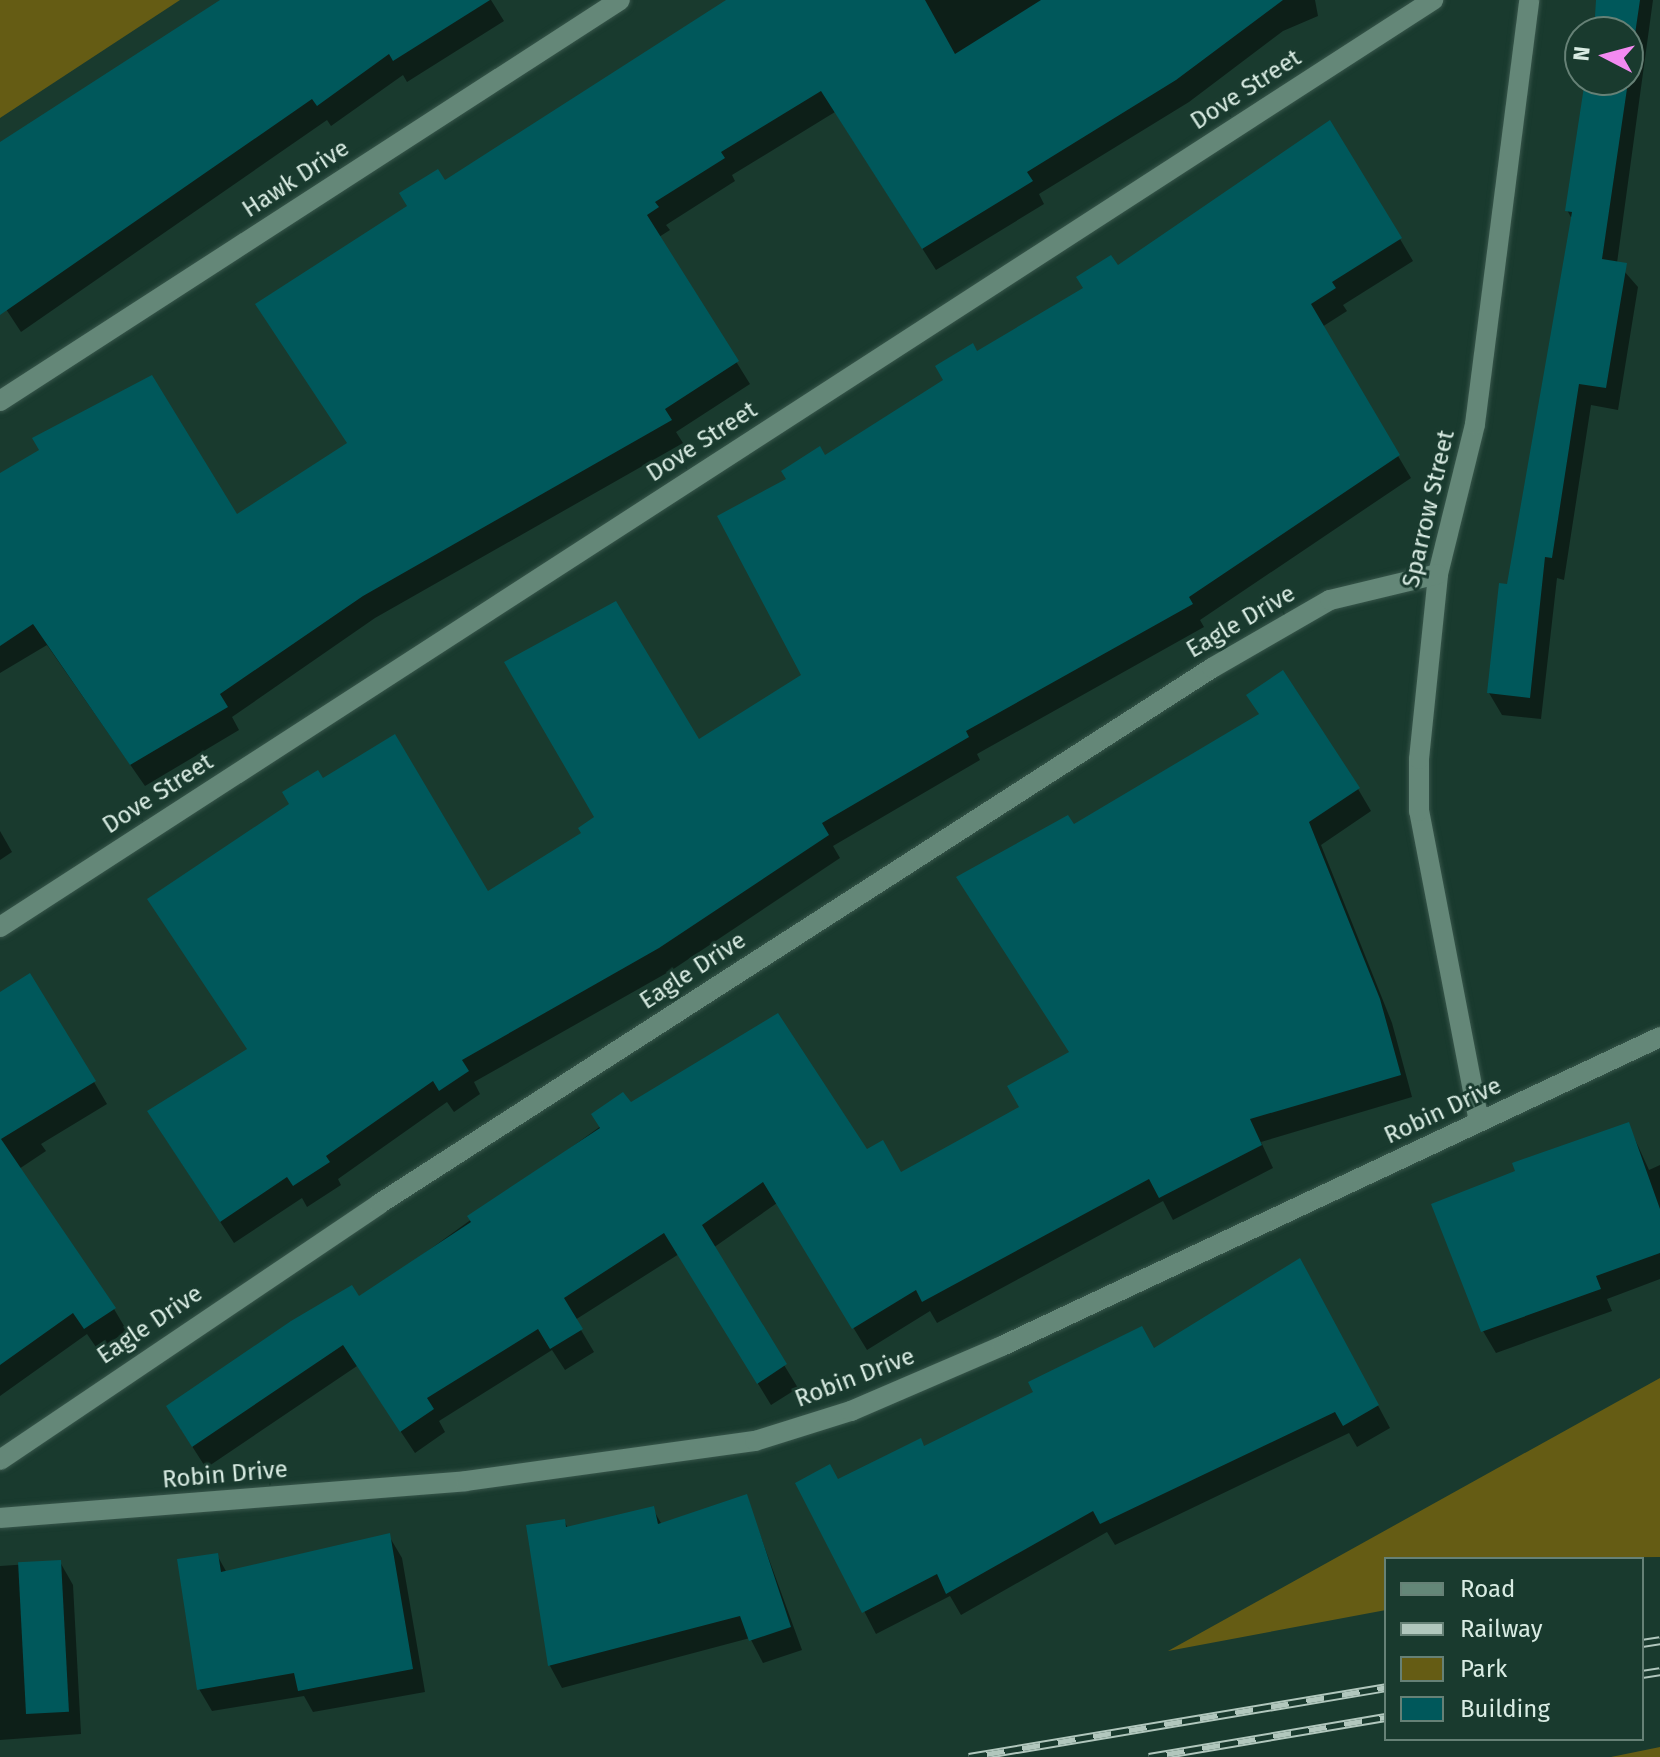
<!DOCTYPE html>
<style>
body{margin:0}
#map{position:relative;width:1660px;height:1757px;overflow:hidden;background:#193a2e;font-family:"Fira Sans",sans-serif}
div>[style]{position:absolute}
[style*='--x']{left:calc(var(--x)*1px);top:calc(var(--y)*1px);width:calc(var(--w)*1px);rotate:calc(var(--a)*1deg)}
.green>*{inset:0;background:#655c14}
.shadow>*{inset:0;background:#0007}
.building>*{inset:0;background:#00585b;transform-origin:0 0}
.roads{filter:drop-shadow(0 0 2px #38564b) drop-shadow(0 0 2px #38564b)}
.street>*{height:20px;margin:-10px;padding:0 10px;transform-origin:10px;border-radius:10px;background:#648778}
.rail>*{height:9px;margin-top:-4.5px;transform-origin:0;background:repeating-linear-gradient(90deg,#193a2e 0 18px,#b1c7bd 0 36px);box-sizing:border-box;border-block:2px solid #b1c7bd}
span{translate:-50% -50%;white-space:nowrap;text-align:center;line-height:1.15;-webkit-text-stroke:6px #193a2e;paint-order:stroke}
.street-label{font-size:24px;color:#d9ece3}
.legend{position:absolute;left:1384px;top:1557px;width:260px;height:184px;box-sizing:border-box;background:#193a2e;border:2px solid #668176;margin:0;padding:10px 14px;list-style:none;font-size:24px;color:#d9ece3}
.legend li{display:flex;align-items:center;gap:16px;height:40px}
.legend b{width:40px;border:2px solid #668176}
.north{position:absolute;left:1564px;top:16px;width:80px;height:80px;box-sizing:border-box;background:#193a2e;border:2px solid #668176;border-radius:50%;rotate:276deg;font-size:22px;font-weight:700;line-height:32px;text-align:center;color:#d9ece3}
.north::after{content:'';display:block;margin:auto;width:28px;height:36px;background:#f38af1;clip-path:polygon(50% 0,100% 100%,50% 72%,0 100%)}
</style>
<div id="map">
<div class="green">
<i style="clip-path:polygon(0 0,180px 0,0 118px)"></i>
<i style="clip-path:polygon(1660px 1378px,1660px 1557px,1386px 1559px,1386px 1610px,1168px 1651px)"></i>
<i style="clip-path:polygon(1660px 1747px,1660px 1757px,1611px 1757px)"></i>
</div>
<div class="shadow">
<i style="clip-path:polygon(230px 0,491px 0,504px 21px,407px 82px,403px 75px,331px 126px,327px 120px,21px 332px,0 300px,0 155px)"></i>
<i style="clip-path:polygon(729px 0,1315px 0,1318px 16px,1283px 31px,1189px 102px,1039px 194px,1044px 204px,936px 270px,835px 112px,732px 175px,735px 181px,666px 225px,670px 230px,659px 237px,750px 384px,676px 432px,683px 443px,375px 618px,232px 717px,239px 730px,145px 786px,47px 645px,0 673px,0 475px,236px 517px,349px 445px,445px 183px)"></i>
<i style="clip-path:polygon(1597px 0,1653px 0,1617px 263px,1638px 287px,1618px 410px,1591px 405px,1564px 580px,1557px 578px,1541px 719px,1502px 715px,1489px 693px,1573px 221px,1567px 210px,1587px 80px,1628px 80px,1628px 32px,1596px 32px)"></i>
<i style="clip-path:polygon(1400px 239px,1413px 261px,1343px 305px,1347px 311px,1322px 327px,1411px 478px,1200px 620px,1204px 627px,977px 754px,980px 760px,833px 846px,840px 858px,672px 970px,474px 1082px,480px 1094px,454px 1112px,447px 1102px,338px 1179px,341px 1185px,307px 1207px,302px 1198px,234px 1243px,162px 1133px,249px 1051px,291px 804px,322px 780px,488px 894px,583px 834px,699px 741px,803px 676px,825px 458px,1117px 268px)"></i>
<i style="clip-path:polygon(1358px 789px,1371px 811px,1321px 845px,1392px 1023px,1412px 1097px,1261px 1142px,1273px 1168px,1173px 1220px,1163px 1201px,937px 1323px,930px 1311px,867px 1350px,777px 1203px,713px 1248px,798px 1388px,771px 1405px,679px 1254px,575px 1320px,594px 1352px,565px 1370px,552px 1350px,439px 1421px,445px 1432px,415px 1453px,357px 1366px,206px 1468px,181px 1429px,630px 1105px,866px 1152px,901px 1175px,1022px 1108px,1071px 1053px,1073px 827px)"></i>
<i style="clip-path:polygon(0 831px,12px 852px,0 860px)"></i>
<i style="clip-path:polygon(0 995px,94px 1082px,107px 1104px,41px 1144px,46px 1151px,13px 1173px,0 1152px)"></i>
<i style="clip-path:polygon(1628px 1124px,1649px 1170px,1660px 1165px,1660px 1279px,1607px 1299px,1612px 1311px,1496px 1353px,1483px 1331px,1517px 1173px)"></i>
<i style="clip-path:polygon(0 1227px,114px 1309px,127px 1331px,98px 1350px,87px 1334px,0 1396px)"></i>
<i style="clip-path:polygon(1312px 1282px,1390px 1428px,1357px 1447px,1349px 1433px,1115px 1545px,1107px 1532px,961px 1615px,950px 1596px,876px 1634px,798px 1484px,838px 1481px,924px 1448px)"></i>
<i style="clip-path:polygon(746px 1496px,802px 1650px,763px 1663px,750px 1638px,562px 1688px,550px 1666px,529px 1527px,564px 1521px,568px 1528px,653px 1509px,662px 1525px)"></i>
<i style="clip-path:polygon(389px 1536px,402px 1558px,425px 1692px,313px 1712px,304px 1696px,212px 1711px,199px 1689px,217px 1555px,227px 1573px)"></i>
<i style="clip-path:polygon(60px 1562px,73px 1585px,81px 1734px,0 1740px,0 1566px)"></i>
</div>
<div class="building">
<i style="clip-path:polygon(220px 0,490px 0,393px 61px,389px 54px,317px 106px,312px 99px,0 315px,0 142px)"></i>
<i style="clip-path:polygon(726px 0,925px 0,955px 54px,1041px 0,1283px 0,1176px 80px,1027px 172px,1033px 181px,922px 249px,821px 91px,721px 152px,725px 158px,655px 202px,659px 207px,647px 215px,739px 361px,665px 409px,672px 420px,363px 596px,220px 694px,228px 707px,130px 765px,33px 624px,0 646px,0 473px,39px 450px,32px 438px,152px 375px,237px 514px,347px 443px,255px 304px,407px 206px,399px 193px,438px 169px,445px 180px)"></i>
<i style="clip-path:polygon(1596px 0,1640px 0,1602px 259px,1627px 263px,1606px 388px,1579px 384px,1552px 558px,1545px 557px,1530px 698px,1487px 693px,1499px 583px,1507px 584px,1572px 212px,1565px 211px,1585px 80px,1628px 80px,1628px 32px,1594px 32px)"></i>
<i style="clip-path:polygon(1330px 120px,1402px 238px,1332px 282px,1336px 288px,1311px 304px,1400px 455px,1189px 597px,1193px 604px,966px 731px,969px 737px,822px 823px,829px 835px,659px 948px,462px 1060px,469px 1071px,439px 1091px,433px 1081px,326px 1156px,330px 1162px,293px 1186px,287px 1177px,220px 1222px,147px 1111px,247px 1049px,147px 899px,289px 804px,282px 792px,318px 770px,323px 778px,395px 734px,488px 891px,581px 833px,578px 828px,594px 817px,504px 662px,616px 601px,699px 739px,801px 675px,717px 516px,786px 479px,781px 471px,820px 446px,825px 455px,943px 380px,935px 366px,973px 343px,977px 351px,1083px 288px,1076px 277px,1111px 255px,1118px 265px)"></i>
<i style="clip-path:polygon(1283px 670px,1360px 788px,1309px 822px,1380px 999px,1401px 1075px,1250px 1119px,1262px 1145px,1159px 1198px,1149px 1179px,922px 1302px,916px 1290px,852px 1329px,763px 1182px,702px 1225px,787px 1364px,757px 1384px,664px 1233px,564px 1298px,583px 1329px,550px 1349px,538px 1329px,427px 1398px,434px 1409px,400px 1432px,343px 1345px,192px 1447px,166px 1406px,291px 1321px,352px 1285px,359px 1296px,471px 1222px,467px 1216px,600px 1128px,591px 1114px,623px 1092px,631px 1102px,778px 1013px,867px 1149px,883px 1140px,901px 1172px,1019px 1107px,1007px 1086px,1069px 1052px,956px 877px,1068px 815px,1074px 824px,1259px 714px,1246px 695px)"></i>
<i style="clip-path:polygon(30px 973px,96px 1081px,1px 1139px,116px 1308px,84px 1329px,73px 1313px,0 1365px,0 992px)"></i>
<i style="clip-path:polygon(1629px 1122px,1660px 1209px,1660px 1253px,1596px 1276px,1601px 1289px,1481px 1332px,1431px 1204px,1515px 1171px,1512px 1163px)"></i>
<i style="clip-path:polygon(1300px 1258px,1379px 1405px,1343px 1426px,1335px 1412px,1100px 1524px,1093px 1511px,946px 1594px,937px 1574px,862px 1613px,795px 1483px,830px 1464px,838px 1479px,921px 1438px,924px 1446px,1033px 1392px,1028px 1382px,1142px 1326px,1154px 1348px)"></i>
<i style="clip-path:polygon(747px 1494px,791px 1627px,749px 1641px,740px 1616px,548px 1666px,526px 1525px,565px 1519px,566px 1527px,654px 1506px,658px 1524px)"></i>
<i style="clip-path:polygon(390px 1533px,413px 1669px,298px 1691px,294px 1673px,197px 1690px,177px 1559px,218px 1553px,221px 1572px)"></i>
<i style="left:61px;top:1560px;width:152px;height:43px;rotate:87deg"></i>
</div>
<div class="roads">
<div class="street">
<i style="--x:0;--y:401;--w:738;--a:-32.89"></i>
<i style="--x:0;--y:927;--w:1707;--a:-32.9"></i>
<i style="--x:1479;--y:1122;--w:317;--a:-100.9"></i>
<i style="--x:1419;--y:811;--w:52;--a:-90"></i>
<i style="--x:1419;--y:759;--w:186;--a:-84.1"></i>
<i style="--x:1438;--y:574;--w:154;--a:-76.1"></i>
<i style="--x:1475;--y:424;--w:427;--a:-82.7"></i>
<i style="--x:0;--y:1460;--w:457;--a:-34"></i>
<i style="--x:379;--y:1204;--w:991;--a:-32.76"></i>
<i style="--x:1212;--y:668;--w:136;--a:-30"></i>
<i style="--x:1330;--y:600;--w:111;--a:-13.5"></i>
<i style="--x:0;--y:1518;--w:467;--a:-4.5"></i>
<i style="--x:466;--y:1481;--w:292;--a:-7.9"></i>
<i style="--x:755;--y:1441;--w:101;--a:-17.4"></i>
<i style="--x:851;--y:1411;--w:164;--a:-23.3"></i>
<i style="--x:1002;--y:1346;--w:727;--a:-25.15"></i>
</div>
</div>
<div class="rail">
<i style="--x:1642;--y:1643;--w:18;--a:-9"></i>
<i style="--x:1642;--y:1674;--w:18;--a:-9"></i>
<i style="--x:969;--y:1757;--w:423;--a:-9.5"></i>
<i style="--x:1149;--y:1757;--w:240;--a:-9.6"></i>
</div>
<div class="street-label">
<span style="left:1246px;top:90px;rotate:-33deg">Dove Street</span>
<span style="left:296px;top:179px;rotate:-33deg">Hawk Drive</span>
<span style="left:702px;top:442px;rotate:-33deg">Dove Street</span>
<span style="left:1429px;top:509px;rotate:-77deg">Sparrow Street</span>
<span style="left:1241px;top:622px;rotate:-30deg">Eagle Drive</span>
<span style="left:158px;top:794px;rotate:-33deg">Dove Street</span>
<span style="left:693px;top:971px;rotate:-33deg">Eagle Drive</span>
<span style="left:1443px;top:1111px;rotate:-25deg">Robin Drive</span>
<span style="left:150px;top:1325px;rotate:-34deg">Eagle Drive</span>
<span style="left:855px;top:1378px;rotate:-21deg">Robin Drive</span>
<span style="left:225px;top:1475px;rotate:-5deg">Robin Drive</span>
</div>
<ul class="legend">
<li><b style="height:10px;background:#648778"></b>Road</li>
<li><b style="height:10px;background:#b1c7bd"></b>Railway</li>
<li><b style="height:22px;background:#655c14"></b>Park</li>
<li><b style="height:22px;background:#00585b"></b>Building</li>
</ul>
<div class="north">N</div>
</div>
